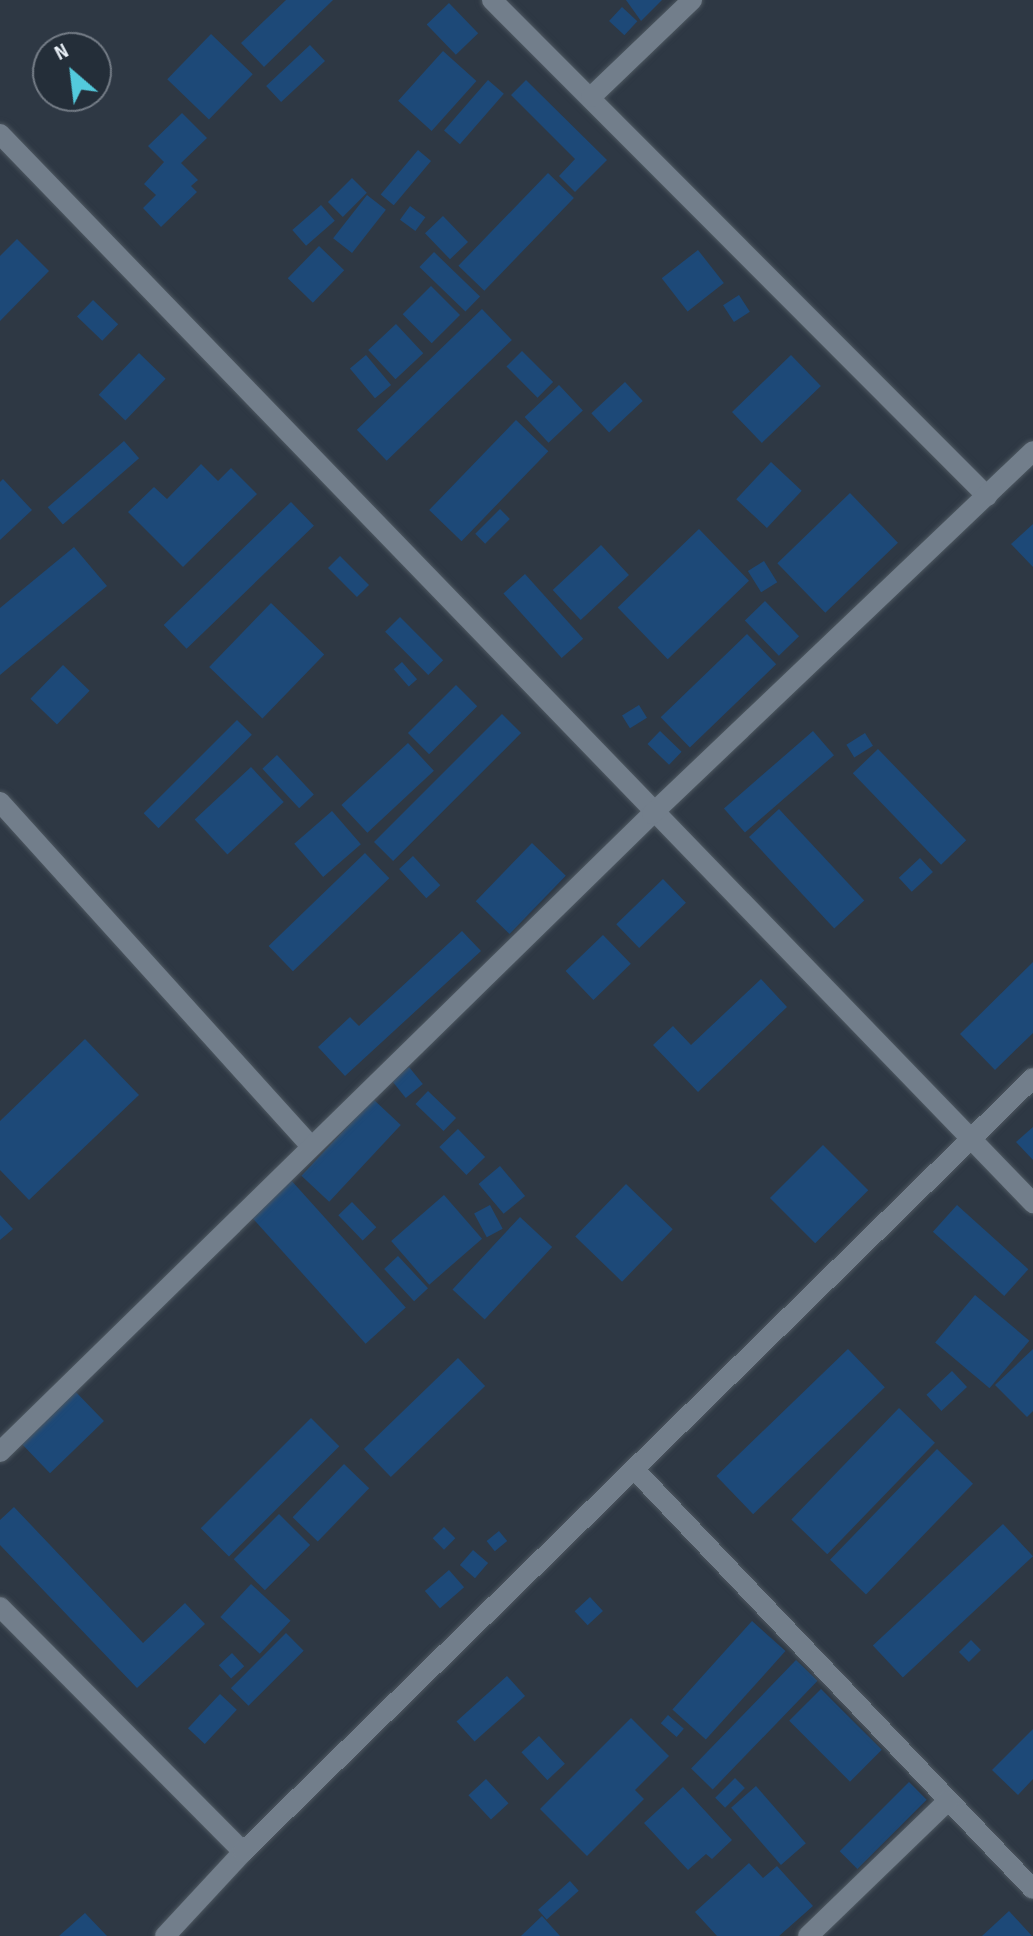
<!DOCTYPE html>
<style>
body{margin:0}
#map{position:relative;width:1033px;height:1936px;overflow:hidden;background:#2e3844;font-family:"Sofia Sans Condensed",sans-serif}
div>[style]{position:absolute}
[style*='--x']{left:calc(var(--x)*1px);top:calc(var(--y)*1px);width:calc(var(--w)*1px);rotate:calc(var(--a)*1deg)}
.building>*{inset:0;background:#1d4978;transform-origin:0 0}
.roads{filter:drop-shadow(0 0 2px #4d5760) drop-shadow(0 0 2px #4d5760)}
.minor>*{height:20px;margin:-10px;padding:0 10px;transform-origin:10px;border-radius:10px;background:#727e8b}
span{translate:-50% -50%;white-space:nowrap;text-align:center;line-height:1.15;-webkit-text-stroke:7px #242e39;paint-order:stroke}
.north{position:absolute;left:32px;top:32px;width:80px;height:80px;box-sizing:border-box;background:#242e39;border:2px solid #747c86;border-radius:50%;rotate:332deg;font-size:22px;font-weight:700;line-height:32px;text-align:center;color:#ebf2f9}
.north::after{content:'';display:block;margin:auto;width:28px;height:36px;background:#53cadc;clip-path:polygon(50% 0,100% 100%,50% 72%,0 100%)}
</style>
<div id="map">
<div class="building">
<i style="clip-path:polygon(286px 0,333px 0,264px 67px,241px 43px)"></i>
<i style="clip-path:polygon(626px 0,662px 0,641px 21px)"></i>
<i style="left:449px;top:3px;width:42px;height:31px;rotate:46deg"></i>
<i style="left:622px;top:7px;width:21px;height:19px;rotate:43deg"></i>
<i style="left:211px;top:34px;width:58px;height:63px;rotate:44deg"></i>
<i style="left:310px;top:45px;width:22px;height:60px;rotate:47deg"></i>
<i style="left:443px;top:51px;width:45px;height:67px;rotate:42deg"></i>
<i style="left:488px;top:80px;width:21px;height:67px;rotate:41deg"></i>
<i style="clip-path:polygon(526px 80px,607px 160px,575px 192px,559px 176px,575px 159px,511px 95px)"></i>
<i style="clip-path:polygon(182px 113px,207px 138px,181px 163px,198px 180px,191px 186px,197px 192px,161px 227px,143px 208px,156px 195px,144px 184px,164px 162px,148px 146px)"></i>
<i style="left:418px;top:150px;width:17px;height:58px;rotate:40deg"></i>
<i style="left:548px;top:173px;width:36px;height:129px;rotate:44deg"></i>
<i style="left:352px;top:178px;width:21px;height:34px;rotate:45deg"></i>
<i style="left:367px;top:195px;width:24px;height:55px;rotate:38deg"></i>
<i style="left:321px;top:205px;width:21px;height:38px;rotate:49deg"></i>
<i style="left:410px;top:206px;width:19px;height:17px;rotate:36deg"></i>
<i style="left:443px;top:216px;width:36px;height:25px;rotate:46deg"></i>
<i style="clip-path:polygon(17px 239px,49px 271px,0 321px,0 256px)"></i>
<i style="left:319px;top:246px;width:35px;height:45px;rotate:44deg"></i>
<i style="left:698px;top:250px;width:42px;height:46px;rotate:52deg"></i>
<i style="left:434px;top:252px;width:64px;height:21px;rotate:44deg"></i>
<i style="left:431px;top:286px;width:41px;height:40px;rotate:45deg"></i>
<i style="left:739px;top:295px;width:20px;height:19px;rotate:57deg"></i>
<i style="left:93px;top:300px;width:35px;height:23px;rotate:44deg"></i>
<i style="left:482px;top:309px;width:43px;height:174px;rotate:46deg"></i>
<i style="left:396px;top:324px;width:40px;height:38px;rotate:47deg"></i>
<i style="left:522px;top:351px;width:44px;height:22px;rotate:45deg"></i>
<i style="left:139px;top:353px;width:37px;height:58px;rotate:44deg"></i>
<i style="left:366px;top:355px;width:39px;height:21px;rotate:50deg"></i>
<i style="left:791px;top:355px;width:43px;height:82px;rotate:46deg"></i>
<i style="left:625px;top:382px;width:26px;height:46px;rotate:47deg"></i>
<i style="left:559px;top:385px;width:35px;height:47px;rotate:47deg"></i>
<i style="left:516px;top:420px;width:45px;height:125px;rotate:44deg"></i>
<i style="left:124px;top:441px;width:23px;height:101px;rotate:49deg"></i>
<i style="left:771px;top:462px;width:42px;height:51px;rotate:43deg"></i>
<i style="clip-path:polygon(201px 464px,218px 481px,231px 468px,257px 494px,183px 567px,128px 512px,154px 487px,167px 499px)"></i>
<i style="clip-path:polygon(3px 479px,32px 510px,0 540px,0 482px)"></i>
<i style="left:850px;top:493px;width:69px;height:101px;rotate:46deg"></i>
<i style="left:291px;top:502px;width:33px;height:177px;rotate:46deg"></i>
<i style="left:500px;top:509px;width:14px;height:35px;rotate:45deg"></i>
<i style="clip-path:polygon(1033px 524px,1033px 567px,1011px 544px)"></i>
<i style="left:699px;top:529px;width:72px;height:113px;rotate:46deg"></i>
<i style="left:601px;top:545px;width:41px;height:66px;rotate:47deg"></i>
<i style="clip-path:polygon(74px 547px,107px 586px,0 675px,0 608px)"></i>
<i style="left:340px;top:556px;width:41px;height:17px;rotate:45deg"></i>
<i style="left:764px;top:561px;width:25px;height:19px;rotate:58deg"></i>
<i style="left:525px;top:574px;width:87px;height:29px;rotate:48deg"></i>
<i style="left:765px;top:601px;width:49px;height:28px;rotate:46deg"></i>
<i style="left:271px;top:603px;width:74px;height:89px;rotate:44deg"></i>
<i style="left:400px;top:617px;width:61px;height:21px;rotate:45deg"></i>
<i style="left:747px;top:634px;width:42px;height:120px;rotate:46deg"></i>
<i style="left:402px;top:662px;width:23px;height:11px;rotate:49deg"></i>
<i style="left:63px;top:665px;width:37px;height:47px;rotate:44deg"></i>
<i style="left:456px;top:685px;width:30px;height:68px;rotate:45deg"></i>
<i style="left:639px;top:705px;width:15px;height:20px;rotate:58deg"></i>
<i style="left:502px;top:714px;width:27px;height:181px;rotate:45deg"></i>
<i style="left:237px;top:720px;width:21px;height:132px;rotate:45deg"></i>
<i style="left:660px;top:731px;width:30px;height:18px;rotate:44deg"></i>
<i style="left:813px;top:731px;width:32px;height:118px;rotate:49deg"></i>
<i style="left:865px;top:733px;width:15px;height:22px;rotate:58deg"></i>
<i style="left:408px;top:743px;width:38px;height:91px;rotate:47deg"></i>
<i style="left:878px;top:749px;width:127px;height:35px;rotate:46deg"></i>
<i style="left:277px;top:755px;width:54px;height:20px;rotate:47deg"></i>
<i style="left:251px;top:767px;width:48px;height:77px;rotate:47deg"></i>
<i style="left:779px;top:809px;width:125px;height:41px;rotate:47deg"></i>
<i style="left:332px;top:811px;width:44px;height:50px;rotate:49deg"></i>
<i style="left:532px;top:843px;width:47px;height:81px;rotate:44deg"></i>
<i style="left:365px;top:853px;width:35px;height:134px;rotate:46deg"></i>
<i style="left:413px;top:856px;width:40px;height:19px;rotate:47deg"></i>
<i style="left:920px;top:858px;width:19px;height:29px;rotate:47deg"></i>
<i style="left:663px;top:879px;width:33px;height:65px;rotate:46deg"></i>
<i style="clip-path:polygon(462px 931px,481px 951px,345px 1076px,318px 1047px,350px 1017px,359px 1026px)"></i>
<i style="left:603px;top:935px;width:40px;height:52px;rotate:46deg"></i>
<i style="clip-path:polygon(1033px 962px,1033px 1033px,995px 1070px,960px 1034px)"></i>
<i style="clip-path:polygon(761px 979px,787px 1007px,698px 1092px,653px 1045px,673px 1026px,691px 1045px)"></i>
<i style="clip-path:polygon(85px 1039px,139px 1095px,29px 1200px,0 1170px,0 1121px)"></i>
<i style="left:409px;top:1067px;width:22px;height:22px;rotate:51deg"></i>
<i style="left:428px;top:1091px;width:39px;height:18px;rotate:44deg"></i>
<i style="left:373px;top:1099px;width:38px;height:105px;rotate:43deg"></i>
<i style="clip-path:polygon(1033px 1127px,1033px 1160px,1016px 1142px)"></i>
<i style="left:458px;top:1129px;width:39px;height:26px;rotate:46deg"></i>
<i style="left:823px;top:1145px;width:64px;height:75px;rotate:45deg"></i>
<i style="left:500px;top:1166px;width:39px;height:28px;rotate:50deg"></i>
<i style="left:290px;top:1179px;width:173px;height:54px;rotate:48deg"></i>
<i style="left:626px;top:1184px;width:65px;height:73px;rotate:44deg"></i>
<i style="left:444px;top:1195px;width:58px;height:70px;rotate:49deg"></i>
<i style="left:352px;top:1202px;width:35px;height:19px;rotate:46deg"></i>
<i style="left:490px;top:1205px;width:27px;height:18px;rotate:62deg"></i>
<i style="left:957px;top:1205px;width:96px;height:36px;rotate:42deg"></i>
<i style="clip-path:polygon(0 1215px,13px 1229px,0 1240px)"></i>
<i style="left:520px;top:1217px;width:44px;height:99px;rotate:43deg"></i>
<i style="left:398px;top:1256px;width:44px;height:19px;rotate:47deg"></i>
<i style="left:975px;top:1295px;width:71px;height:62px;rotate:40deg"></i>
<i style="left:848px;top:1349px;width:53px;height:183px;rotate:46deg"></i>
<i style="clip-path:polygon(1033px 1349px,1033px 1411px,1027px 1417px,995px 1385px)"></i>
<i style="left:458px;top:1358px;width:39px;height:131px;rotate:46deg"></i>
<i style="left:952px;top:1371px;width:22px;height:35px;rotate:47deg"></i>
<i style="left:72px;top:1388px;width:46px;height:75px;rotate:46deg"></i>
<i style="left:899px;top:1408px;width:50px;height:155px;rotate:44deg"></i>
<i style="left:311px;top:1418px;width:40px;height:156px;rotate:45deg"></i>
<i style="left:937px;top:1449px;width:50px;height:154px;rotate:44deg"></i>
<i style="left:344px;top:1464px;width:35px;height:74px;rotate:44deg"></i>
<i style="clip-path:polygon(14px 1507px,143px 1643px,185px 1603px,205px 1624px,137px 1688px,0 1545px,0 1520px)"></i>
<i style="left:279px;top:1514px;width:44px;height:64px;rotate:45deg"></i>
<i style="left:1003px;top:1524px;width:44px;height:178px;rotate:47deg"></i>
<i style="left:444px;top:1527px;width:16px;height:16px;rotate:45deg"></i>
<i style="left:499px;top:1531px;width:13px;height:16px;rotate:51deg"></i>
<i style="left:473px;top:1550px;width:20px;height:20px;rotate:41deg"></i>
<i style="left:449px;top:1570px;width:23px;height:32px;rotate:49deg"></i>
<i style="left:251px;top:1584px;width:54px;height:45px;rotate:43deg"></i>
<i style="left:590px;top:1597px;width:19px;height:21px;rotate:47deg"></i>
<i style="left:752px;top:1621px;width:45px;height:119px;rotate:42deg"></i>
<i style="left:286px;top:1633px;width:25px;height:78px;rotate:45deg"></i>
<i style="left:971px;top:1640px;width:14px;height:17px;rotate:45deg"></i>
<i style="left:232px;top:1653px;width:18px;height:18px;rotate:47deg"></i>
<i style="left:796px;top:1660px;width:30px;height:151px;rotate:44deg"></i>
<i style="left:507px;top:1676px;width:27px;height:68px;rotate:48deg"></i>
<i style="left:821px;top:1689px;width:86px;height:45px;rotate:45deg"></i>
<i style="left:220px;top:1694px;width:23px;height:47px;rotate:43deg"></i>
<i style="left:668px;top:1715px;width:21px;height:11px;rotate:41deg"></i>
<i style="clip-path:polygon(631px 1718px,669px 1756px,635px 1790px,644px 1799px,587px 1856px,540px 1809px)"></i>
<i style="clip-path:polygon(1033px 1729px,1033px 1779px,1018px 1795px,992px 1770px)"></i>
<i style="left:539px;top:1736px;width:38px;height:24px;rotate:47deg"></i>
<i style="left:735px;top:1778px;width:14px;height:28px;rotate:45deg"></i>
<i style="left:486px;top:1779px;width:33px;height:24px;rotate:47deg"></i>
<i style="left:909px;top:1782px;width:25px;height:98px;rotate:45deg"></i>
<i style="left:756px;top:1786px;width:76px;height:33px;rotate:49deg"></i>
<i style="clip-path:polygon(683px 1787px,732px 1840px,712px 1859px,706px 1854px,688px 1870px,644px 1823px)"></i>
<i style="clip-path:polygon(749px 1863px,763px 1878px,777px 1866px,813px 1906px,779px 1936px,717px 1936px,695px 1912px)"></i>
<i style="left:570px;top:1881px;width:13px;height:43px;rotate:48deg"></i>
<i style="clip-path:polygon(1009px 1911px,1032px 1936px,982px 1936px)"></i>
<i style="clip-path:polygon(85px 1913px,107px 1936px,59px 1936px)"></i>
<i style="clip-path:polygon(542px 1916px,560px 1936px,521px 1936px)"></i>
</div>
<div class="roads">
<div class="minor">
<i style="--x:492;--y:0;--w:701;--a:45.06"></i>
<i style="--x:591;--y:97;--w:140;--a:-43.8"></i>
<i style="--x:0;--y:134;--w:1487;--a:45.98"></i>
<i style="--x:0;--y:802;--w:464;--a:47.9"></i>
<i style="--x:0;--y:1452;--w:912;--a:-44.38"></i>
<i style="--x:652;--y:814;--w:526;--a:-43.61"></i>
<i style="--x:634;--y:1469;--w:579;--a:46.47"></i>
<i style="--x:0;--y:1607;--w:345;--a:45.2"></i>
<i style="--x:165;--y:1936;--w:115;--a:-47.1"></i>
<i style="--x:243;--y:1852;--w:1106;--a:-44.41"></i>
<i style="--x:808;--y:1936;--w:194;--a:-44"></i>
</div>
</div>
<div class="north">N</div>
</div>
